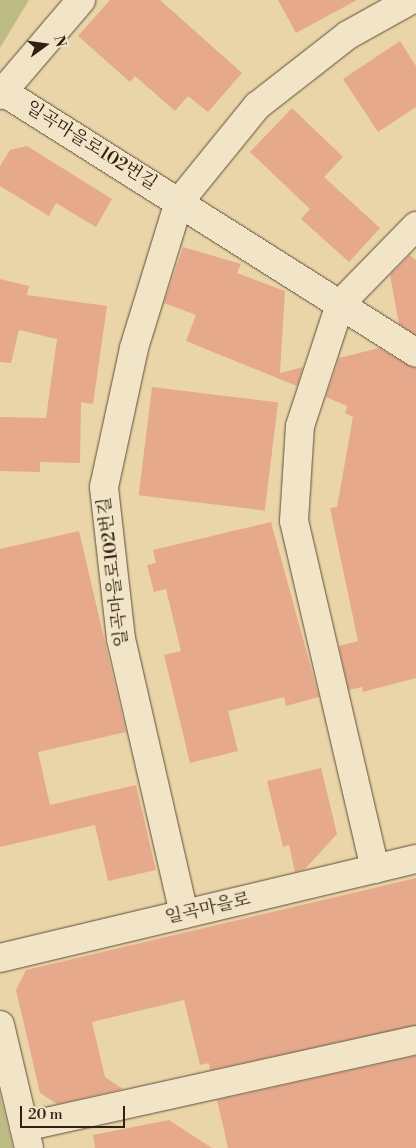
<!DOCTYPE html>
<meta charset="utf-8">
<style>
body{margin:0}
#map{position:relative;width:416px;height:1148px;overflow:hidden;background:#ead5a9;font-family:"Libre Bodoni","Noto Serif KR",serif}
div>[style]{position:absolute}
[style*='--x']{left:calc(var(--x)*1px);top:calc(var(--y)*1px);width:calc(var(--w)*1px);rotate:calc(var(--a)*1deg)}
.green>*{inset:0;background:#bdbc84}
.building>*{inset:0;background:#e6a98c;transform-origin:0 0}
.roads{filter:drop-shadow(0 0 1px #5e4d38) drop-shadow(0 0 1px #5e4d38)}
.minor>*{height:28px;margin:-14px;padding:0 14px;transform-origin:14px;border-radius:14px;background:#f1e4c7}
span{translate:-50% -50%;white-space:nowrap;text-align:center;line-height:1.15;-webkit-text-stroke:4px #f1e4c7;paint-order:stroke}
.street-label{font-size:18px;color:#302012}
.north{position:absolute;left:20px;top:20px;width:50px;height:50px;-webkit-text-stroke:4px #f1e4c7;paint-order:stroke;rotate:76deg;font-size:14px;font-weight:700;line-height:20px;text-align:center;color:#302012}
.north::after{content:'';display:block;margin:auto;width:18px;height:22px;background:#302012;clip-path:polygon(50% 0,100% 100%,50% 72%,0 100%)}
.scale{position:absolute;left:20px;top:1106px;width:105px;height:22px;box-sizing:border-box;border:2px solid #302012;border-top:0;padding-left:6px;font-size:15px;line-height:18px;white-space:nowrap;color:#302012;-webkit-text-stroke:4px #f1e4c7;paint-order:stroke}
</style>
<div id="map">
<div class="green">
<i style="clip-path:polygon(0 0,29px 0,0 48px)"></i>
<i style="clip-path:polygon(0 1095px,13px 1148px,0 1148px)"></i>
</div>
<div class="building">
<i style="clip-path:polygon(110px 0,160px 0,242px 73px,208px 112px,188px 96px,175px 111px,135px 76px,130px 82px,78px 36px)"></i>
<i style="clip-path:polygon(278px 0,357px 0,296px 33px)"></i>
<i style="clip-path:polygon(400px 41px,416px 66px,416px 107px,378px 132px,343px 79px)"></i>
<i style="clip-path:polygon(292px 108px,343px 157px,324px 177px,380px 228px,349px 262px,301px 219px,310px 209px,250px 152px)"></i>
<i style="clip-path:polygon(27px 146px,112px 199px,96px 227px,56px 203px,49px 216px,0 186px,0 166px,10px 150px)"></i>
<i style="clip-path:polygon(183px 247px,241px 264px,237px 273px,285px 291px,280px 373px,303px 367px,297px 386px,186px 341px,196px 315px,164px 303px)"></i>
<i style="clip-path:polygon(410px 255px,416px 260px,416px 335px,399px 324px,390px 275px)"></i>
<i style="clip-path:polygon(0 279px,29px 286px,27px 295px,107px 306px,93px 404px,81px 402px,80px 463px,40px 462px,40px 472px,0 471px,0 417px,46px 418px,57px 339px,19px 330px,11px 363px,0 362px)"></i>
<i style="clip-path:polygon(379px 348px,416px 369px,416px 678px,363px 692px,362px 687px,349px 690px,339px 646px,358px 641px,330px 508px,337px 507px,353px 417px,345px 413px,347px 406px,326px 397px,339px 358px)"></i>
<i style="left:152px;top:387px;width:127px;height:109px;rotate:7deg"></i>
<i style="clip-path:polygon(271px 522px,319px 697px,286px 706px,284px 697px,228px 711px,238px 751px,190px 763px,164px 655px,181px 651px,166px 589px,154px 592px,147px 565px,156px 563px,153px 550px)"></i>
<i style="clip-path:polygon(79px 531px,126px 732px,38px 752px,50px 805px,136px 785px,156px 870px,108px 881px,95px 825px,0 847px,0 549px)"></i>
<i style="clip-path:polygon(321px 768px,337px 834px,305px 869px,295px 872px,289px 845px,283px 847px,267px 781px)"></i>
<i style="clip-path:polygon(416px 878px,416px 1025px,210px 1070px,209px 1063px,200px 1065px,184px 1000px,92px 1022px,105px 1077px,123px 1089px,57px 1104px,40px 1093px,16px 990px,26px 970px)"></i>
<i style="clip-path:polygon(416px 1056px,416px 1148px,228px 1148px,217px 1100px)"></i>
<i style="clip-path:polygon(169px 1120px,212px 1148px,95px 1148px,93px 1135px)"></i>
</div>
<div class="roads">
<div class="minor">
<i style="--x:2;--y:91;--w:490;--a:32.3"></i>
<i style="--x:0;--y:95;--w:125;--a:-49.5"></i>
<i style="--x:375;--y:869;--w:357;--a:-103.1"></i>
<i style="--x:294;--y:521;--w:95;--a:-86.4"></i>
<i style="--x:300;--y:426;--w:128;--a:-71.8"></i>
<i style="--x:340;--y:304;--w:109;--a:-45.7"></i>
<i style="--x:184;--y:914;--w:282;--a:-102.9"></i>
<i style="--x:121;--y:639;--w:153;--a:-96.4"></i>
<i style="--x:104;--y:487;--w:142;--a:-77.8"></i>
<i style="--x:134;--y:348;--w:153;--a:-72.9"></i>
<i style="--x:179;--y:202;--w:124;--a:-50.9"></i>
<i style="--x:257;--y:106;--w:115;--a:-38"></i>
<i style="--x:348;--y:35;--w:72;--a:-29.1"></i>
<i style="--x:0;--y:958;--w:428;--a:-13.4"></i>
<i style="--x:0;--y:1025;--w:126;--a:76.7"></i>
<i style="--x:24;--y:1127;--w:402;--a:-12.5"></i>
</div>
</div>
<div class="street-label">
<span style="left:91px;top:146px;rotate:32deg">일곡마을로102번길</span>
<span style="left:114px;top:572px;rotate:-97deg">일곡마을로102번길</span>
<span style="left:208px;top:909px;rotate:-13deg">일곡마을로</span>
</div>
<div class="north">N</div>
<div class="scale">20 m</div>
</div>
